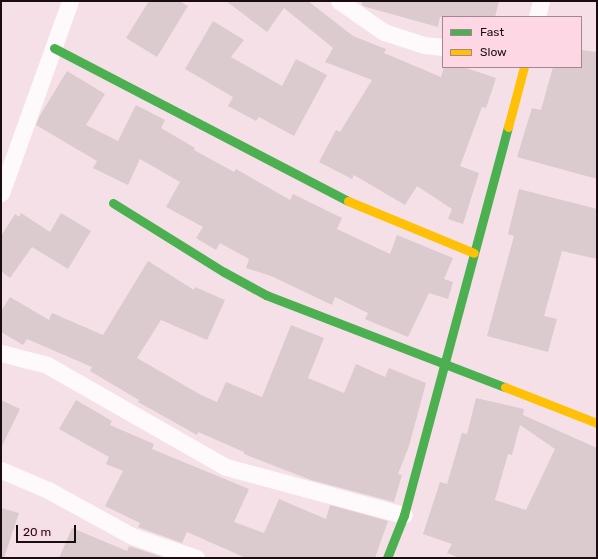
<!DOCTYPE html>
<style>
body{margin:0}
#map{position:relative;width:598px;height:559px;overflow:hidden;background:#f5e0e8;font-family:Rubik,sans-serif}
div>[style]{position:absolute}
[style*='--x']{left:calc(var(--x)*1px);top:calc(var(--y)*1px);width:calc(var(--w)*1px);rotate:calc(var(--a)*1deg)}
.building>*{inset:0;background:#dbcace}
.street>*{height:17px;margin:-8.5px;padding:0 8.5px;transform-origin:8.5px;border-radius:8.5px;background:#fefafc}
.fast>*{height:9px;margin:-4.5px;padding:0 4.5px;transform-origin:4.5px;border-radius:4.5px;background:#4caf50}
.slow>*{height:9px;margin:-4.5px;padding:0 4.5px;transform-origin:4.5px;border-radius:4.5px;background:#ffc107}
span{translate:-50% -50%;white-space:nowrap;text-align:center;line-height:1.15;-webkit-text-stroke:3.5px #fed7e5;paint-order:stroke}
.frame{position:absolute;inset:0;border:2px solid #1a0d12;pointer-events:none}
.legend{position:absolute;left:442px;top:16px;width:140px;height:52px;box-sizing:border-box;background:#fed7e5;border:1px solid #a38691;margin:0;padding:5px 7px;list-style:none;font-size:12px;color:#1a0d12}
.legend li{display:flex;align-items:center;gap:8px;height:20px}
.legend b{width:20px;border:1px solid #a38691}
.scale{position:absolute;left:16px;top:525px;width:60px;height:18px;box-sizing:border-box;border:2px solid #1a0d12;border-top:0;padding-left:5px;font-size:12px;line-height:14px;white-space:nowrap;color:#1a0d12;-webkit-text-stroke:3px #fed7e5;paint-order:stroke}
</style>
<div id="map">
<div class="building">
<i style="clip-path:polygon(149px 1px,179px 1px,188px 6px,157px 57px,126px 38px)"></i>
<i style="clip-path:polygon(226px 1px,308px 1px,353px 36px,386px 49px,384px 53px,441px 77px,444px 67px,463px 67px,496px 78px,486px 108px,482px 107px,460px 166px,479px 173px,463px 224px,448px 219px,452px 209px,417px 186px,405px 205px,354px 175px,352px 179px,319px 162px,336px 130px,340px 132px,372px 80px,325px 62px,333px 48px,284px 8px,267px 32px)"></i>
<i style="clip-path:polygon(362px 1px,499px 1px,495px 17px,440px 17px,438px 27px,366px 7px,362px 5px)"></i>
<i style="clip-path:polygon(213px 21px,244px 40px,231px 57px,282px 86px,296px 59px,327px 75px,294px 136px,259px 117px,256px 121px,228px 106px,233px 97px,185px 69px)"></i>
<i style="clip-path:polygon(581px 50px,597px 52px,597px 179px,517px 157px,532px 108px,541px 110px,553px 67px,581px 67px)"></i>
<i style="clip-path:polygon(67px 71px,105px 94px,86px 125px,118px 141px,136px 105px,165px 120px,161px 128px,195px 148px,194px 150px,234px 172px,236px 169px,290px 200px,293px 194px,342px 218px,337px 229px,390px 254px,397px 235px,453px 258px,444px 279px,453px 282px,448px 299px,429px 293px,408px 337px,365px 319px,368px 313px,335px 297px,332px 305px,271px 276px,246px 268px,249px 259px,220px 243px,216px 250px,196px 238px,203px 227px,166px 207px,180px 182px,140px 159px,128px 185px,93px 168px,97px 161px,36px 125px,39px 117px)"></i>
<i style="clip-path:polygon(519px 189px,597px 209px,597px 259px,562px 251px,544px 316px,557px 319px,548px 352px,487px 336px,514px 236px,508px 234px)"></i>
<i style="clip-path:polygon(21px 213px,50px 232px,61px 213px,91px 231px,68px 269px,32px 247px,10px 278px,1px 271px,1px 236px,15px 214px,19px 217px)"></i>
<i style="clip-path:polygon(148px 261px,194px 290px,195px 287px,225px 300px,207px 340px,161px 320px,137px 358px,201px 395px,217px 402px,226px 382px,262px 397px,291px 325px,324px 338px,308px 378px,344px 393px,356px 364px,385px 377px,389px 368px,426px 383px,409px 446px,398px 474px,402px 475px,394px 502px,311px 480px,244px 454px,244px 452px,198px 432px,197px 435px,138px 402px,139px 400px,90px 371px,92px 367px,27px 339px,23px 345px,1px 332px,1px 311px,10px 297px,49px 320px,52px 313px,103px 335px)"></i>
<i style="clip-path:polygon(evenodd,476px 398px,524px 409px,523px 415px,597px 448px,597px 558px,460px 558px,447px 553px,452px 544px,423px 534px,440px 482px,447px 484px,462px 433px,467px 434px,476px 398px,520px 425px,555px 449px,526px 510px,495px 500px,508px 454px,512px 455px,520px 425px)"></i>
<i style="clip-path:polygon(1px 400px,20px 409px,1px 448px)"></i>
<i style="clip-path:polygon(76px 400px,112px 421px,110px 425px,154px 444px,152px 449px,249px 489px,234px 522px,264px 533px,279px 499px,326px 519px,330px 505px,388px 521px,375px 558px,246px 558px,187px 532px,182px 543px,138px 527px,140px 523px,105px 506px,123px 471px,106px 464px,109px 457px,59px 429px)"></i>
<i style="clip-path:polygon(1px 508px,19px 513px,4px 558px,1px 557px)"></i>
<i style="clip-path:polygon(72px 528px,127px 551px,129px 546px,165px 558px,59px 558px)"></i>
</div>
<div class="street">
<i style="--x:339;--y:1;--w:55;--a:34.6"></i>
<i style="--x:384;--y:32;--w:42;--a:18"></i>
<i style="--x:424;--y:45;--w:19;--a:6"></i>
<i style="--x:537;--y:17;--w:16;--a:-76"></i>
<i style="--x:1;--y:193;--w:204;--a:-70.2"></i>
<i style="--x:1;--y:353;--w:48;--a:14.6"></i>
<i style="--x:47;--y:365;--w:206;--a:29.7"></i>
<i style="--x:226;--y:467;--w:184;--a:15.1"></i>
<i style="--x:1;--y:470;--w:51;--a:23.1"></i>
<i style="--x:48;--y:490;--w:96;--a:28.7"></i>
<i style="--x:132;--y:536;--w:68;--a:19"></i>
</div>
<div class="fast">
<i style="--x:54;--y:48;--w:331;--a:27.5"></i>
<i style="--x:113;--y:203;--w:131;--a:31.9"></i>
<i style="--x:224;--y:272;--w:48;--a:28.7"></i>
<i style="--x:266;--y:295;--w:256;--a:21.1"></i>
<i style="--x:387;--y:558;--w:46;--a:-68.4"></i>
<i style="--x:404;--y:515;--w:402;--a:-75"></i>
</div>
<div class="slow">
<i style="--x:508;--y:127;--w:62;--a:-75.1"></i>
<i style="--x:348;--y:201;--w:136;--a:22.4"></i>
<i style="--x:505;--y:387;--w:99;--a:21.4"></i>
</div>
<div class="frame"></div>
<ul class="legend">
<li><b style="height:5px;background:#4caf50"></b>Fast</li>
<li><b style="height:5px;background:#ffc107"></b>Slow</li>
</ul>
<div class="scale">20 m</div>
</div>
